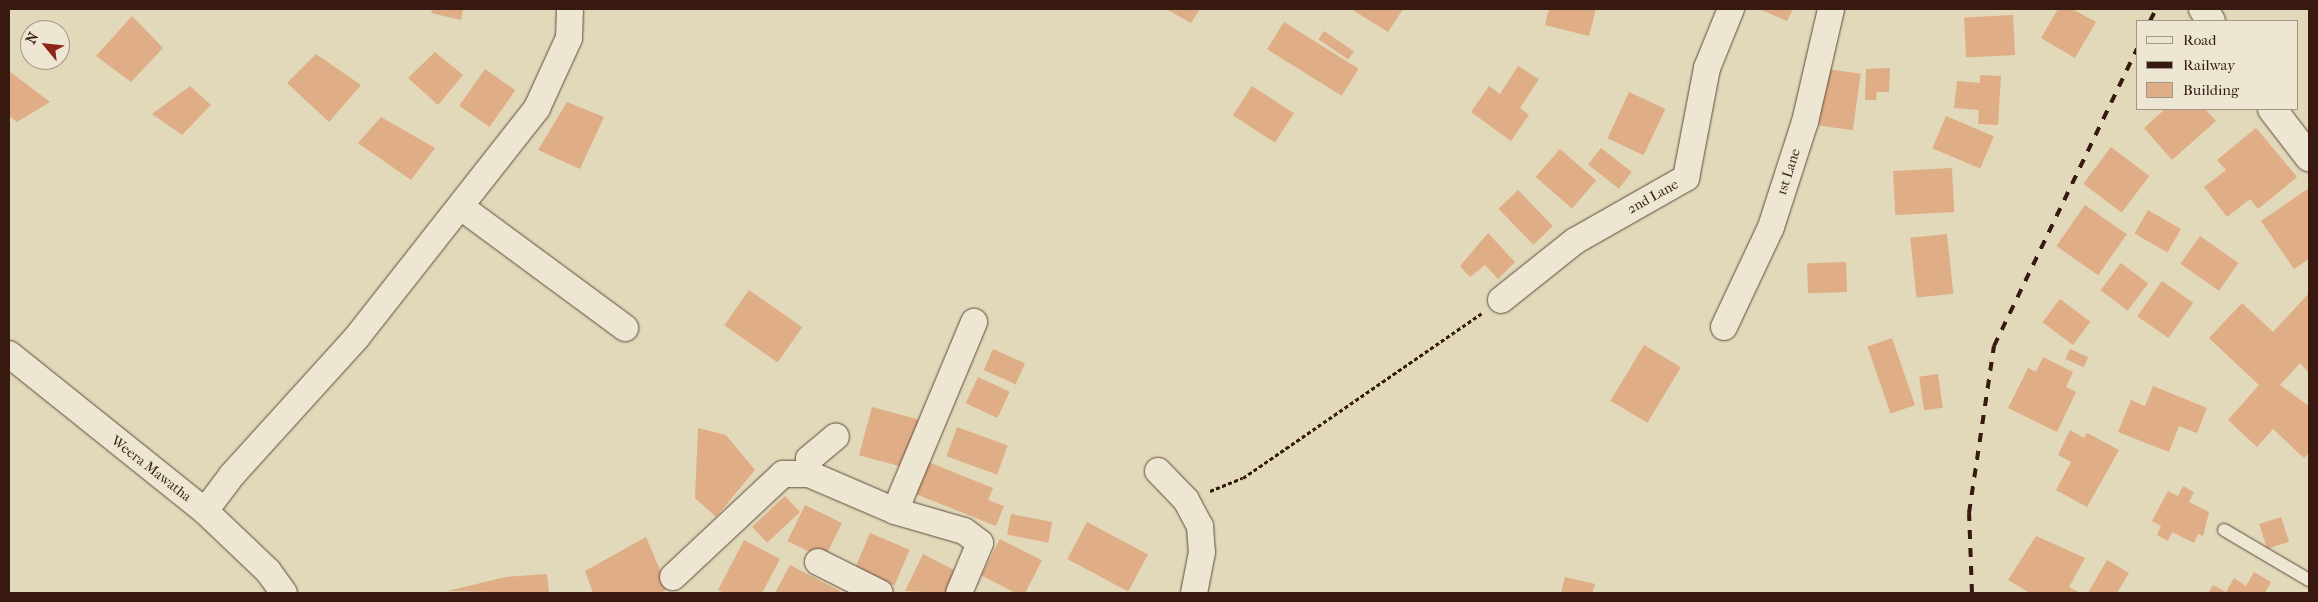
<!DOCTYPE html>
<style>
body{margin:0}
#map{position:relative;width:2318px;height:602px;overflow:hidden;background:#e1d9ba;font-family:"IM FELL French Canon",serif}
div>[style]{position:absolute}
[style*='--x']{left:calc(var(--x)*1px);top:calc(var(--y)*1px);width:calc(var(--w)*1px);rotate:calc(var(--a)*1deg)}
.building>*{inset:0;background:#dfad86;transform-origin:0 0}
.path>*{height:3px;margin-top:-1.5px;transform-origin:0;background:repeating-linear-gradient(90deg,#37190f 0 4px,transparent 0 6.5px)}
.roads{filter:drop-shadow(0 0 1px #62493a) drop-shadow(0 0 1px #62493a)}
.lane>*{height:12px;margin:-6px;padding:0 6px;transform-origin:6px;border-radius:6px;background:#ece6d2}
.street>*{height:26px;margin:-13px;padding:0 13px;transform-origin:13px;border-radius:13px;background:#ece6d2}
.secondary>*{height:28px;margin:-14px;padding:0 14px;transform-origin:14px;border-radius:14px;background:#ece6d2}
.rail>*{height:4px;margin-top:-2px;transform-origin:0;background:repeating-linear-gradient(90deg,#37190f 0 9px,transparent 0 18px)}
span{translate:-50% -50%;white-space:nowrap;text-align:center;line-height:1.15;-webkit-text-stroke:4px #ece6d2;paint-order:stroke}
.street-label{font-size:14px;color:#37190f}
.frame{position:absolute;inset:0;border:10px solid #37190f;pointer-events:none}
.legend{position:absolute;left:2136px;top:20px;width:162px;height:90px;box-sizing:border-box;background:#ece6d2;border:1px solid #a49484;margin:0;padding:6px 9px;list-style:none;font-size:15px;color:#37190f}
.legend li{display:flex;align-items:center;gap:10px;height:25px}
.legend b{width:25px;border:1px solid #a49484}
.north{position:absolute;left:20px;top:20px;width:50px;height:50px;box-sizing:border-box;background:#ece6d2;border:1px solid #a49484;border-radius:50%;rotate:298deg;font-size:14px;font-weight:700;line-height:20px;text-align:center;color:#37190f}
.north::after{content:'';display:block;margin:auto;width:18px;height:22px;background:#8f2418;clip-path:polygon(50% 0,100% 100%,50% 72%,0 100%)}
</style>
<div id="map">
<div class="building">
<i style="clip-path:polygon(433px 9px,463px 9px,461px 20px,431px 13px)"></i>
<i style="clip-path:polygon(1166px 9px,1200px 9px,1191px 23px)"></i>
<i style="clip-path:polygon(1351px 9px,1403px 9px,1388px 32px)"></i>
<i style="clip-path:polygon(1549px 9px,1596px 9px,1589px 36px,1545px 25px)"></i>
<i style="clip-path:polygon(1759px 9px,1793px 9px,1787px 21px)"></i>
<i style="clip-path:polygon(2058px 9px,2072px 9px,2096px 22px,2075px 58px,2041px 38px)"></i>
<i style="left:2013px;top:15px;width:40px;height:49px;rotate:87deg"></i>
<i style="clip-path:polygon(132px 16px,163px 48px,131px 82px,96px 56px)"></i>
<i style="left:1284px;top:22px;width:88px;height:32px;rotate:32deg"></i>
<i style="left:1324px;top:31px;width:36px;height:10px;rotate:34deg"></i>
<i style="clip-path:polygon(435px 52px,463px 75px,438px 105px,408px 78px)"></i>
<i style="clip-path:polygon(316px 54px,361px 85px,329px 122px,287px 83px)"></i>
<i style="clip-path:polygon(1518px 66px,1539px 79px,1520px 108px,1529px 115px,1511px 141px,1471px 112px,1489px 86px,1500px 94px)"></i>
<i style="clip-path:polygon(1890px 68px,1889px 92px,1877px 92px,1876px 100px,1865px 100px,1866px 69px)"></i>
<i style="left:485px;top:69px;width:37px;height:45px;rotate:35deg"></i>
<i style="left:1827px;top:69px;width:34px;height:57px;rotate:8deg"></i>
<i style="clip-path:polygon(9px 71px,50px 102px,17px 122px,9px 116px)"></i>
<i style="clip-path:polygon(1980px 75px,2001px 76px,1998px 125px,1978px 124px,1979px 110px,1954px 108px,1957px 81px,1980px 83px)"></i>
<i style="clip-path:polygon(190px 86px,211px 105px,182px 135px,152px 114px)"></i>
<i style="left:1252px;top:86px;width:50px;height:35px;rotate:33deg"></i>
<i style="left:1629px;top:92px;width:40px;height:51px;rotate:25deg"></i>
<i style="clip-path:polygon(567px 102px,604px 117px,580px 169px,538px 150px)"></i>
<i style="clip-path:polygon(2165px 109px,2205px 109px,2216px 121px,2172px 160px,2144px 128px)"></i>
<i style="left:1946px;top:116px;width:52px;height:35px;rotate:23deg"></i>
<i style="clip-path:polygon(381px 117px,435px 148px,411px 180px,358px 143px)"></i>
<i style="clip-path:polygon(2256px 128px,2297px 177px,2258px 209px,2250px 199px,2227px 217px,2204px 187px,2226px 170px,2217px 160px)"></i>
<i style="left:2111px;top:147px;width:48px;height:46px;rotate:37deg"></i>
<i style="left:1601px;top:148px;width:39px;height:21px;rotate:38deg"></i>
<i style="left:1560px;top:149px;width:48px;height:37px;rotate:41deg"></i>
<i style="left:1952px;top:168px;width:44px;height:59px;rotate:87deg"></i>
<i style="clip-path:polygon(2309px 188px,2309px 259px,2294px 269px,2261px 221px)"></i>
<i style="left:1518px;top:190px;width:50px;height:27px;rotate:46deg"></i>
<i style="left:2085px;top:205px;width:51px;height:50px;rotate:35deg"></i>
<i style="left:2148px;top:210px;width:38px;height:27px;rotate:30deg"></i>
<i style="clip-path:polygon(1488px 233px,1515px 262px,1498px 279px,1485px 265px,1470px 277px,1460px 266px)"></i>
<i style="left:1947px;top:234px;width:60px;height:37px;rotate:84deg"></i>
<i style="left:2200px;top:236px;width:47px;height:34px;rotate:35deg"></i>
<i style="left:1846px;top:262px;width:30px;height:39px;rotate:88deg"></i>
<i style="left:2121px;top:263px;width:34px;height:34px;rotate:37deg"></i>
<i style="left:2162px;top:281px;width:38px;height:43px;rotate:35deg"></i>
<i style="left:749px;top:290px;width:65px;height:43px;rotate:35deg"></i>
<i style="clip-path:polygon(2309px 293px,2309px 373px,2300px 363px,2280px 385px,2309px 406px,2309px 453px,2304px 458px,2273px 429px,2257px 447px,2228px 420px,2259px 385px,2209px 338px,2242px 303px,2273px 332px)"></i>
<i style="left:2060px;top:299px;width:38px;height:29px;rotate:37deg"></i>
<i style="left:1892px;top:338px;width:71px;height:26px;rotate:71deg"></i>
<i style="left:1644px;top:345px;width:43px;height:65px;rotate:31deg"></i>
<i style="left:993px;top:349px;width:35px;height:23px;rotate:24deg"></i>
<i style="left:2070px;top:349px;width:20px;height:11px;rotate:24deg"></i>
<i style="clip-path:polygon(2043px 357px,2073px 372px,2066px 387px,2076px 392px,2057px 432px,2008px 408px,2028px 368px,2036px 372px)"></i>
<i style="left:1938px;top:374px;width:34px;height:19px;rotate:82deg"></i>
<i style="left:978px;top:377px;width:35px;height:29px;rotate:25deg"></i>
<i style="clip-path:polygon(2153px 386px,2207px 408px,2197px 433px,2179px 426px,2169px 452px,2118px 432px,2131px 400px,2145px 406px)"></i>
<i style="left:872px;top:407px;width:49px;height:50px;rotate:15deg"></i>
<i style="left:957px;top:427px;width:54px;height:31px;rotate:20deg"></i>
<i style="clip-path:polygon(698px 428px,726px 435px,755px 470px,716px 517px,695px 498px)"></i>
<i style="clip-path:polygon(2070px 430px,2084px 438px,2087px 433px,2119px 450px,2087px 507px,2056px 490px,2071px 462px,2058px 455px)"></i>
<i style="clip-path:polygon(921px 459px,993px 488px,988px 500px,1004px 506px,996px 526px,908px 491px)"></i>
<i style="clip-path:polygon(2183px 486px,2194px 492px,2189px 502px,2209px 512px,2203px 536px,2198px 534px,2194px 543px,2172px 532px,2168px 541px,2157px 535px,2161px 526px,2152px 521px,2168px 491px,2178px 496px)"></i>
<i style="left:785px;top:496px;width:22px;height:45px;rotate:47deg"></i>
<i style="left:805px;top:505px;width:41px;height:40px;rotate:26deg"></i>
<i style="left:1011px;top:514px;width:42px;height:21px;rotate:11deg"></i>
<i style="left:2281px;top:517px;width:26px;height:23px;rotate:72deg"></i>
<i style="left:1087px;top:522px;width:69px;height:42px;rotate:28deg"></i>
<i style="left:870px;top:533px;width:43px;height:39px;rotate:23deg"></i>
<i style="clip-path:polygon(2036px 536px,2085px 558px,2069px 587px,2080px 593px,2030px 593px,2008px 580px)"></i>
<i style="clip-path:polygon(646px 537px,668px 589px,660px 593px,593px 593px,585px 571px)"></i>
<i style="left:1000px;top:539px;width:47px;height:41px;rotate:27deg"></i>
<i style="clip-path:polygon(744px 540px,780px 559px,762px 593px,725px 593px,718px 590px)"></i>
<i style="clip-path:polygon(923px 554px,960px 573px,949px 593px,905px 591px)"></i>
<i style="clip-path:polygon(2107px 560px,2129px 573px,2117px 593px,2088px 593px)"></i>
<i style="clip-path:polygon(790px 565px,840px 591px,839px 593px,775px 593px)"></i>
<i style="clip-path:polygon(2254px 572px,2271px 582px,2265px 593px,2208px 593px,2213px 585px,2226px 592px,2234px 578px,2246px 586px)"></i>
<i style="clip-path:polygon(547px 574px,549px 593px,447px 591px,506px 577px)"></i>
<i style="clip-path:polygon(1565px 577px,1595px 584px,1592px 593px,1561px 593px)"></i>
</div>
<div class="path">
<i style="--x:1210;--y:491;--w:35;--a:-22"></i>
<i style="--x:1243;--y:478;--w:290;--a:-34.6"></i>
</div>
<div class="roads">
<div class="lane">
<i style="--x:2224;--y:530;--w:99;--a:30.5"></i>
</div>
<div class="street">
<i style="--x:461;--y:207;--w:204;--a:36.4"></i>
<i style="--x:1501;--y:300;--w:95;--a:-38.6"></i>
<i style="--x:1575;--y:241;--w:128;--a:-29.6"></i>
<i style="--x:1686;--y:178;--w:112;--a:-79.2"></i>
<i style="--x:1707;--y:68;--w:64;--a:-67.9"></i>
<i style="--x:1724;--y:327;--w:110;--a:-64.8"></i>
<i style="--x:1771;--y:227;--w:110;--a:-72.1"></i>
<i style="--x:1805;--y:122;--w:116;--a:-77"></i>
<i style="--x:9;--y:354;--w:251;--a:38.7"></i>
<i style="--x:205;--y:511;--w:87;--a:43.6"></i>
<i style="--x:268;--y:571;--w:27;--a:54"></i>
<i style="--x:1158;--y:471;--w:40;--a:46"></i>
<i style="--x:1186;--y:500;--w:30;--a:62"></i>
<i style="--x:1200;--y:526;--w:26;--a:86"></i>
<i style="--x:1202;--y:552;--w:42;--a:101"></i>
<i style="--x:809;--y:474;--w:15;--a:-90"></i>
<i style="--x:809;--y:459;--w:35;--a:-40"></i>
<i style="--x:205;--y:511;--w:45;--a:-53.1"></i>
<i style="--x:232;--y:475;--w:186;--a:-47.8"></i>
<i style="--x:357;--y:337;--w:291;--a:-51.8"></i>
<i style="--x:537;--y:108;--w:77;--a:-65.4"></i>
<i style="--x:569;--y:38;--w:29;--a:-88"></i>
<i style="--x:818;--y:562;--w:69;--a:26.6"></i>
<i style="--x:673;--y:577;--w:151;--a:-43.1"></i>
<i style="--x:783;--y:474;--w:26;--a:0"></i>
<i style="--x:809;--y:474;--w:94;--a:23.3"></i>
<i style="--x:959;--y:593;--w:54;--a:-67.2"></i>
<i style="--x:980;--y:543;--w:20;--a:-143"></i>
<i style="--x:964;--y:531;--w:72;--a:-163.8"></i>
<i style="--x:895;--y:511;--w:205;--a:-67.3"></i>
</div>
<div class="secondary">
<i style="--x:2203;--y:9;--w:14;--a:56"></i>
<i style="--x:2272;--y:109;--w:61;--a:52.4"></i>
</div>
</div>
<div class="rail">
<i style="--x:2150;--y:21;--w:13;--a:-63"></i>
<i style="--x:1972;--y:593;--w:80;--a:-92.1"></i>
<i style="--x:1969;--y:513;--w:169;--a:-81.5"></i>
<i style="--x:1994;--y:346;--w:330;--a:-64.3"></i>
</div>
<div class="street-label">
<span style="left:1789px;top:172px;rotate:-72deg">1st Lane</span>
<span style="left:1653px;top:197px;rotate:-29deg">2nd Lane</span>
<span style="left:151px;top:469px;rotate:38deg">Weera Mawatha</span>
</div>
<div class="frame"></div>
<ul class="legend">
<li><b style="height:6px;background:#ece6d2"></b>Road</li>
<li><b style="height:6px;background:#37190f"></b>Railway</li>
<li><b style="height:14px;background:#dfad86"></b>Building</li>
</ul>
<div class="north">N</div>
</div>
